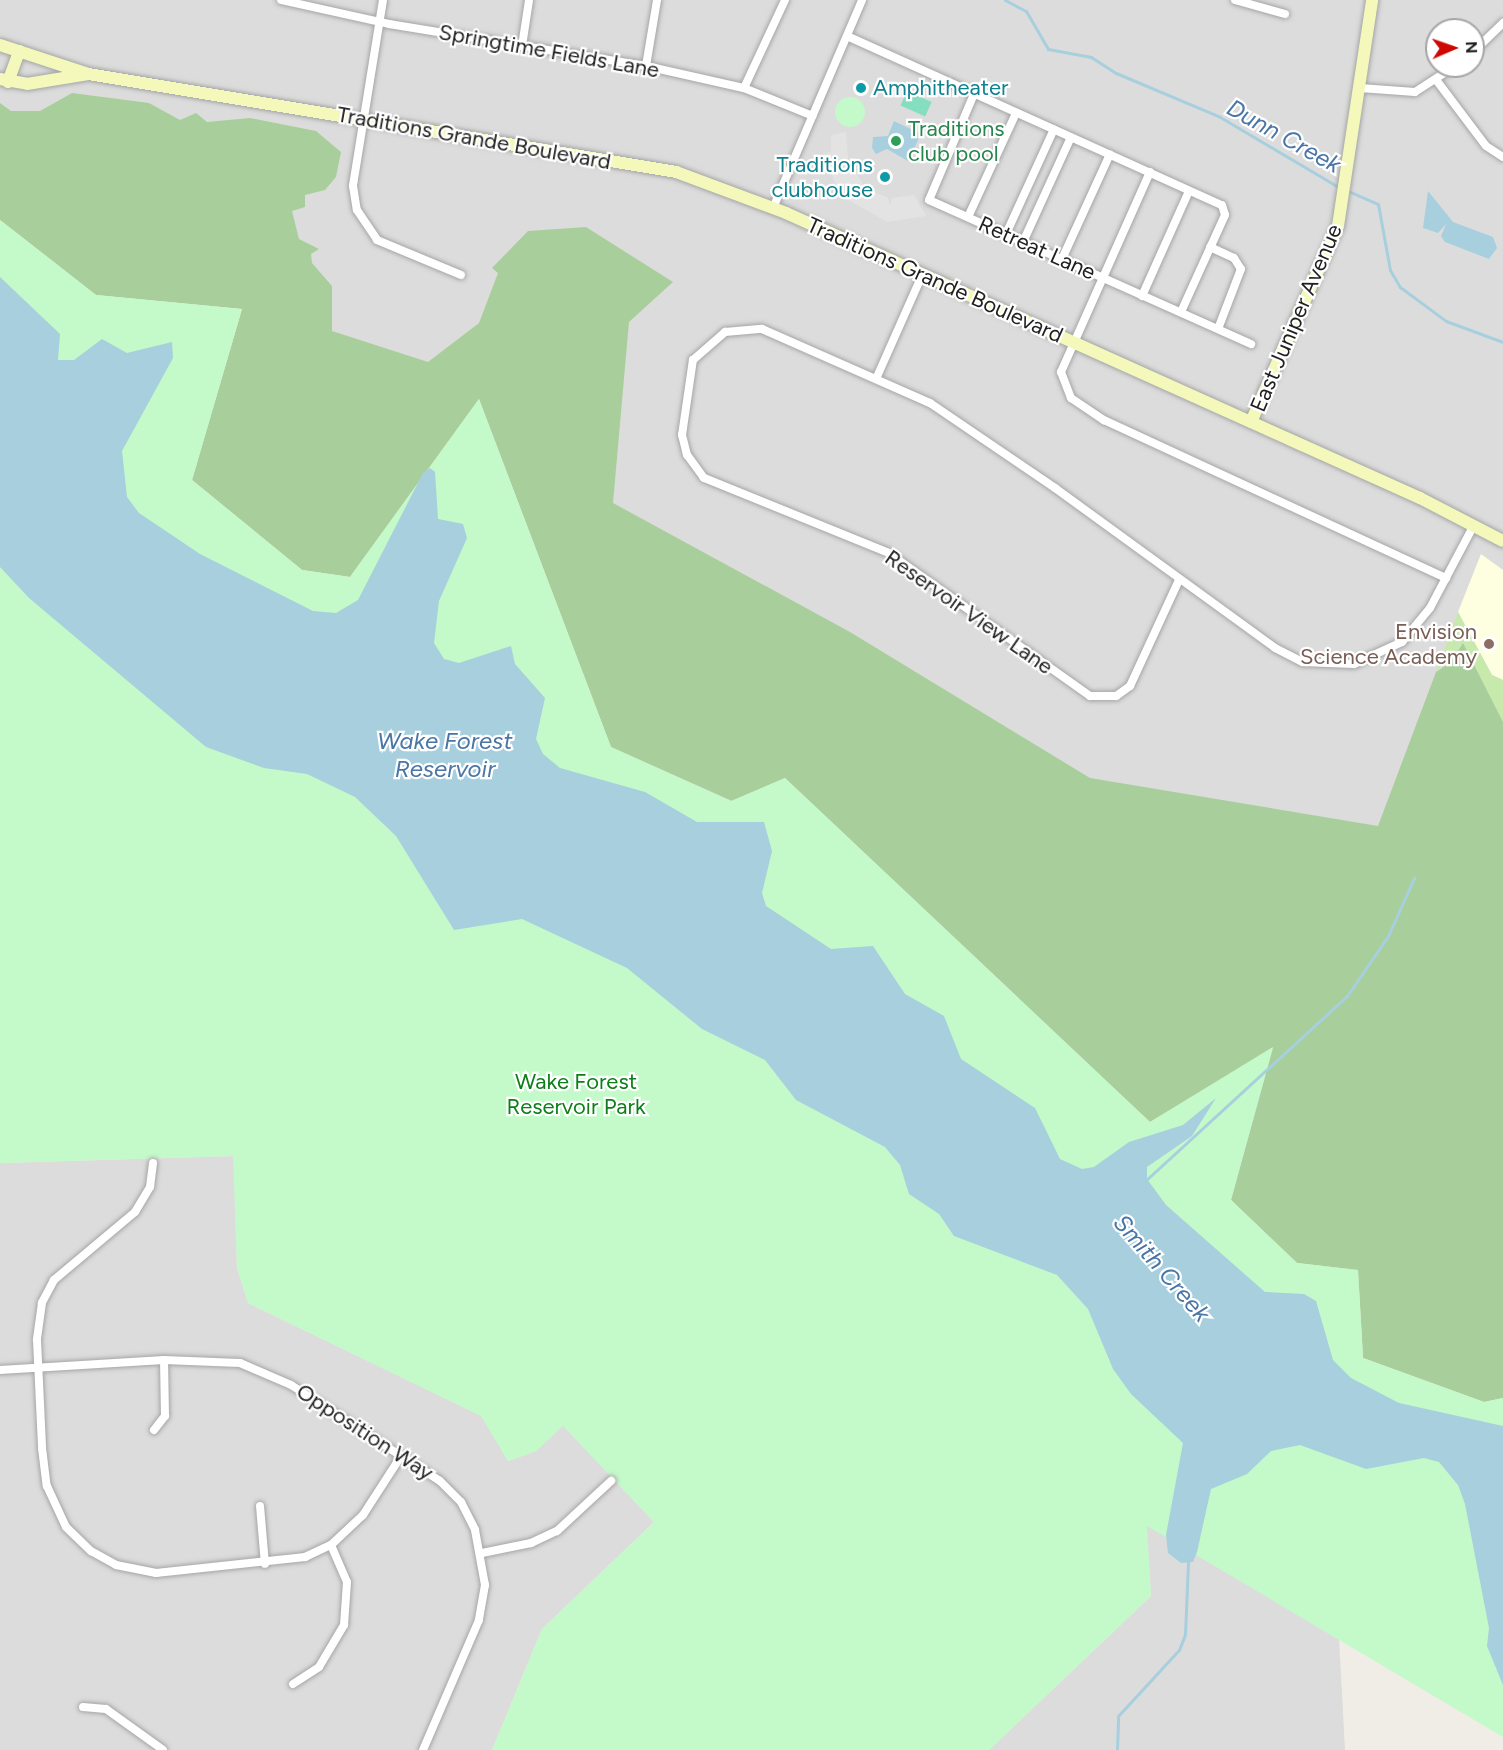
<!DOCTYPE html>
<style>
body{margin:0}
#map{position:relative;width:1503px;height:1750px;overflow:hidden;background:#f0ede6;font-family:Figtree,sans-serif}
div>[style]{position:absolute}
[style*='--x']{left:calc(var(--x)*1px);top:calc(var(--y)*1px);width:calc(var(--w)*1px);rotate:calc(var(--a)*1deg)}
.residential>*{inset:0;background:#dddcdc}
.education>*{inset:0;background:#feffe0}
.grass>*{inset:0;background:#c8e9ac}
.forest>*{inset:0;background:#a8cf9b}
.park>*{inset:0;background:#c4f9ca}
.round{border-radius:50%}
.pitch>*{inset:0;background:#85debf;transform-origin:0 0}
.parking>*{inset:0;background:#e3e3e3}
.water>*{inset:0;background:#a7cfdd}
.stream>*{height:3px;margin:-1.5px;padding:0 1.5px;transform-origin:1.5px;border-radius:1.5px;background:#a7cfdd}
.roads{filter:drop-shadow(0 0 2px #a6a6a6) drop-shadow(0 0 2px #a6a6a6)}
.street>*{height:8px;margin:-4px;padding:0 4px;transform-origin:4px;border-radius:4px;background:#fff}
.secondary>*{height:12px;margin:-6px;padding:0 6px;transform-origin:6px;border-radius:6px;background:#f4f9bb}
.dots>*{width:16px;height:16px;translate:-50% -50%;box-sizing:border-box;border:3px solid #fff;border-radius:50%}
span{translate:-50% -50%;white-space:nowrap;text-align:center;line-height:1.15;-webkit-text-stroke:4.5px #fff;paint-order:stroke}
.street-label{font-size:22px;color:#1f1f1f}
.culture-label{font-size:22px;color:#0d838f}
.left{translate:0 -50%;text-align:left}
.right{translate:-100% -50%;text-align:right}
.leisure-label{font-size:22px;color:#27864d}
.education-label{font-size:22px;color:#785e54}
.park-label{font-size:22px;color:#0d7e1a}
.water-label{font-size:24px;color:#4975a7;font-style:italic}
.north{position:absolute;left:1425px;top:18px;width:60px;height:60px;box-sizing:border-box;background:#fff;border:2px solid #a5a5a5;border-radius:50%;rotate:88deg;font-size:16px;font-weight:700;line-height:24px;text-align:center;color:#1f1f1f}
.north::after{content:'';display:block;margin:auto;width:21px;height:27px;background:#cd0902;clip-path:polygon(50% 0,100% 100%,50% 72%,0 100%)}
</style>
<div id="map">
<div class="residential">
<i style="clip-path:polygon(evenodd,0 0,1503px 0,1503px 1398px,611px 747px,479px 399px,0 220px,0 0,1437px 30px,1473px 30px,1473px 66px,1437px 66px,1437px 30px)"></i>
<i style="clip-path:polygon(234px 1156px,237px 1268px,248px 1303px,482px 1416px,508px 1461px,536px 1451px,563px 1425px,654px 1522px,542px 1629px,492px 1750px,0 1750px,0 1163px)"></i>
<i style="clip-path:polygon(1146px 1525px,1339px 1638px,1345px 1750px,989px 1750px,1151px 1596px)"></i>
</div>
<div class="education">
<i style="clip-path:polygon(1481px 554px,1503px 570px,1503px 680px,1492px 675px,1458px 612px)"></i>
</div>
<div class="grass">
<i style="clip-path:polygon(1458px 612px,1492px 675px,1503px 680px,1503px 722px,1463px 644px,1436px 672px)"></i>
</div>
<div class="forest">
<i style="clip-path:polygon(72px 93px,149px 103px,180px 120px,196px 113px,207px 122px,250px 118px,316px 131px,341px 152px,336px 177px,325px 190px,305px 195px,305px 207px,292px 211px,299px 239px,319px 249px,311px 254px,312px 263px,332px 286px,332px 331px,428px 362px,479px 323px,498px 273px,492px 268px,528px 231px,586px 227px,673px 282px,629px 322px,613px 503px,850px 632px,1090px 778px,1378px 826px,1436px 672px,1451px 662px,1463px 643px,1503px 722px,1503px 1398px,1484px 1402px,1363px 1358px,1358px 1270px,1297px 1263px,1231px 1200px,1273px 1048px,1150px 1122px,785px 778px,732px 801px,611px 747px,479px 399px,350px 577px,302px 570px,192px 480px,242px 309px,96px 295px,0 220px,0 103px,11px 111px,40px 111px)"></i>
</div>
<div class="park">
<i class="round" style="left:835px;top:97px;width:30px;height:30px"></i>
<i style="clip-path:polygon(0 220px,96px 295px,242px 309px,192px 480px,302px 570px,350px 577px,479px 399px,611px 747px,731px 801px,785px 778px,1150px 1122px,1273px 1047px,1231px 1200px,1297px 1263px,1358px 1270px,1363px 1358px,1484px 1402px,1503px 1398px,1503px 1737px,1147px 1526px,1151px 1596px,989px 1750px,492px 1750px,542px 1629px,654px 1522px,563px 1426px,536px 1451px,508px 1461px,481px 1416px,248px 1303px,237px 1268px,233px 1156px,0 1163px)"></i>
</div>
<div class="pitch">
<i style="left:907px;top:91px;width:27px;height:16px;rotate:24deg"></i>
</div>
<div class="parking">
<i style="clip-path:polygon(846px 132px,848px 160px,864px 186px,862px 193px,868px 189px,888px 198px,890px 205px,892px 198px,914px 195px,926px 216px,887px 222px,840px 195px,823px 154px,831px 152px,831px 135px)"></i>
</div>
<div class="water">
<i style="clip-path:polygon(894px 121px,921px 134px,908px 161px,887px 149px,876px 154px,872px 148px,873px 137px,888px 136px)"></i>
<i style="clip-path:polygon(1428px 191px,1453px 222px,1493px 237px,1497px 248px,1489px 259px,1445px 242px,1441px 236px,1446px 224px,1438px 233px,1423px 228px)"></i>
<i style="clip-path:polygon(0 277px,60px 334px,58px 360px,74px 360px,102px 339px,127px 353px,172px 342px,173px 358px,122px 451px,127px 497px,139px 513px,200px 554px,313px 611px,336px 613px,358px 600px,423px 473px,430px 468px,435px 472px,438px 519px,463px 524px,467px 538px,439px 601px,434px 643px,444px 659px,459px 663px,511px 646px,515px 664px,545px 698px,536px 739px,543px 754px,560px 768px,645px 792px,697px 822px,764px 822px,772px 851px,762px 893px,766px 906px,831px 949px,873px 946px,905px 994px,944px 1016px,961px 1059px,1035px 1108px,1060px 1159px,1082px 1169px,1094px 1167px,1129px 1142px,1183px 1125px,1216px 1098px,1192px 1136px,1147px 1167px,1147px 1179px,1166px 1205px,1265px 1292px,1304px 1294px,1316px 1301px,1333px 1360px,1351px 1378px,1399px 1403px,1503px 1426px,1503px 1685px,1487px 1646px,1489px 1628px,1465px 1504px,1458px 1485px,1439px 1462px,1424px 1458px,1366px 1469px,1300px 1445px,1271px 1451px,1247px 1474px,1211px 1489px,1197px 1552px,1193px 1562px,1181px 1563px,1168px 1553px,1166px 1535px,1183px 1443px,1131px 1394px,1113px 1369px,1088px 1309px,1057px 1275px,954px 1236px,939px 1214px,909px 1194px,900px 1165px,885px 1147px,796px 1100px,765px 1060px,702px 1029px,627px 968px,522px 919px,454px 930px,396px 836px,355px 797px,307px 774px,264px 768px,206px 747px,29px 598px,0 567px)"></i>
</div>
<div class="stream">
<i style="--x:1005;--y:0;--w:24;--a:28"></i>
<i style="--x:1026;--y:11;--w:44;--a:59.9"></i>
<i style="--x:1048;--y:49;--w:44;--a:10.5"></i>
<i style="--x:1091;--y:57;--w:30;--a:33"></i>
<i style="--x:1116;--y:73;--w:113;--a:22.9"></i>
<i style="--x:1220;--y:117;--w:139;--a:30.6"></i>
<i style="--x:1346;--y:190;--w:35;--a:24"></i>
<i style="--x:1378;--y:204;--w:67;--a:79.7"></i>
<i style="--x:1390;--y:270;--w:20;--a:60"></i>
<i style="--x:1400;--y:287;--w:57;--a:36.5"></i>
<i style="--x:1446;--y:321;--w:61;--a:20.2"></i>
<i style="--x:1145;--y:1181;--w:274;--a:-42.5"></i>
<i style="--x:1347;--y:996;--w:73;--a:-55.7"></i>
<i style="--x:1388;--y:936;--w:64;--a:-65.9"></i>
<i style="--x:1117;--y:1750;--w:34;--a:-88"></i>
<i style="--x:1118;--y:1716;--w:90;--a:-47.3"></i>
<i style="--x:1179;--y:1650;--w:17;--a:-69"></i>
<i style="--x:1185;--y:1634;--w:73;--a:-87.6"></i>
</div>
<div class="roads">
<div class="street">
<i style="--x:281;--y:0;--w:111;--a:12.5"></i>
<i style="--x:389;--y:24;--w:260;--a:9.3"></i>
<i style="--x:646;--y:66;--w:100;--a:12.7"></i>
<i style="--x:744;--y:88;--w:74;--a:22.1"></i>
<i style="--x:383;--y:0;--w:188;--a:99.2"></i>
<i style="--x:353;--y:186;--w:24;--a:81"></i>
<i style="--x:357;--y:210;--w:36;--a:56"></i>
<i style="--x:377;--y:240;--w:91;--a:22.6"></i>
<i style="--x:1235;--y:0;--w:52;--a:15.6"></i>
<i style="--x:847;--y:36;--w:411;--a:24.3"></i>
<i style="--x:1222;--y:205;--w:10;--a:73"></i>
<i style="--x:1225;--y:215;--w:107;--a:114.4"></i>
<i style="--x:522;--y:46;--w:47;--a:-81.3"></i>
<i style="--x:1473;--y:52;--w:42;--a:-44"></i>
<i style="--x:646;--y:66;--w:67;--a:-80.5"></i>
<i style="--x:1437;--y:81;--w:81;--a:53"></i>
<i style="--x:1486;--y:146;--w:20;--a:33"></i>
<i style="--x:744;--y:88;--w:97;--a:-65"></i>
<i style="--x:1360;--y:88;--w:55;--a:4.2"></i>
<i style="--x:1415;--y:92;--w:48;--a:-33"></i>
<i style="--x:974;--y:94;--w:115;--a:113"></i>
<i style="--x:929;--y:200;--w:353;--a:24.1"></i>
<i style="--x:1150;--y:172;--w:219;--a:114"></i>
<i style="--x:1061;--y:372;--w:28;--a:69"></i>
<i style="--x:1071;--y:398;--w:40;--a:34"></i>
<i style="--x:1104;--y:420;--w:377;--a:24.8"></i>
<i style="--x:773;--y:208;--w:226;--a:-66.8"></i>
<i style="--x:968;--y:217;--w:115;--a:-65.2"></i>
<i style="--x:1006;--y:234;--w:115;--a:-65.4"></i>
<i style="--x:1023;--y:242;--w:115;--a:-65.4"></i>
<i style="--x:1210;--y:247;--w:26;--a:25"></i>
<i style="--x:1234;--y:258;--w:13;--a:58"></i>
<i style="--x:1241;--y:269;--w:64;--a:111"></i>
<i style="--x:1062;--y:259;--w:115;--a:-65.4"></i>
<i style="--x:1142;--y:296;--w:115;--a:-65.9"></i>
<i style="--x:876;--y:379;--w:114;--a:-66.1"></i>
<i style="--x:1179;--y:580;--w:117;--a:114.8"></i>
<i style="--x:1130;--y:686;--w:17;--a:144"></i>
<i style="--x:1116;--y:696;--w:26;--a:180"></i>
<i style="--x:1090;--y:696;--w:247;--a:-144.6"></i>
<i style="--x:889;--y:553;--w:200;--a:-157.9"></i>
<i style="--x:704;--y:478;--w:29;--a:-126"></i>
<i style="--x:687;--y:455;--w:21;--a:-104"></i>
<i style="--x:682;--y:435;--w:76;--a:-81.7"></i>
<i style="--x:693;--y:360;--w:43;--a:-41.2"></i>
<i style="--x:725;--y:332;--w:37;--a:-5"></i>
<i style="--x:762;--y:329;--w:184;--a:23.8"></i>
<i style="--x:930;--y:403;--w:151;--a:34.2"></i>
<i style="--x:1055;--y:488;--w:272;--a:36"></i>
<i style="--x:1275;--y:648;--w:31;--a:27"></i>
<i style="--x:1303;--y:662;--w:51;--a:2.2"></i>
<i style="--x:1354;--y:664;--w:53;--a:-24.6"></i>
<i style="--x:1402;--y:642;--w:44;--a:-50.5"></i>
<i style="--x:1430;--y:608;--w:94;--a:-62.1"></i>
<i style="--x:153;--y:1163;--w:24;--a:97"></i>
<i style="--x:150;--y:1187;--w:29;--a:121"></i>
<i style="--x:135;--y:1212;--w:106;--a:140"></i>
<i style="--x:54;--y:1280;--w:26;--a:118"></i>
<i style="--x:42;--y:1303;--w:37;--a:98"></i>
<i style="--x:37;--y:1340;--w:108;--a:87.3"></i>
<i style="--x:42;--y:1448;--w:38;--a:83"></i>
<i style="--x:47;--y:1486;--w:45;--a:65.1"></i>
<i style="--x:66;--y:1527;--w:35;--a:44"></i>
<i style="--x:91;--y:1551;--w:29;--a:29"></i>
<i style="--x:116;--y:1565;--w:41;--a:11.3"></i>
<i style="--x:156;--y:1573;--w:150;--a:-6.1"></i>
<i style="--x:305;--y:1557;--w:29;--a:-25"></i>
<i style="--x:331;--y:1545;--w:44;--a:-43.2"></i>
<i style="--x:363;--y:1515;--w:70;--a:-57.2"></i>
<i style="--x:0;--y:1370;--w:164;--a:-3.5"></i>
<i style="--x:164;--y:1360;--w:76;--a:2.3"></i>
<i style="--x:240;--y:1363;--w:56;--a:23.3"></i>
<i style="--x:291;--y:1385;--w:177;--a:32.8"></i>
<i style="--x:440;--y:1481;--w:30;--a:45"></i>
<i style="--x:461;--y:1502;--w:31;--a:63"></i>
<i style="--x:475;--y:1530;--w:56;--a:79.7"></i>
<i style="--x:485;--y:1585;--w:36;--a:100"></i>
<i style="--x:479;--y:1620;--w:142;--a:113.3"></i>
<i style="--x:154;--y:1430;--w:18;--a:-52"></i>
<i style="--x:165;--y:1416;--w:56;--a:-91"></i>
<i style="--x:260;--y:1506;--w:58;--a:85.1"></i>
<i style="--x:482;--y:1553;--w:50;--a:-11.5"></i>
<i style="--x:531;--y:1543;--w:29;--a:-25"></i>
<i style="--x:557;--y:1531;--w:74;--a:-42.8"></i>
<i style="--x:293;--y:1684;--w:31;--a:-33"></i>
<i style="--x:319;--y:1667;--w:49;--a:-59.2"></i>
<i style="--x:344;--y:1625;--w:43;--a:-86"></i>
<i style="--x:347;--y:1582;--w:40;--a:-113.4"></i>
<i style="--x:83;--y:1707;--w:23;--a:5"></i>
<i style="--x:106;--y:1709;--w:70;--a:35.7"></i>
</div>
<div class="secondary">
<i style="--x:0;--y:45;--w:93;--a:18.2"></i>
<i style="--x:0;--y:79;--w:27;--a:10"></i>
<i style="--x:27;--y:84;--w:62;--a:-9.3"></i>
<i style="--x:88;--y:74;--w:596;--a:9.46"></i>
<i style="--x:676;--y:172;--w:117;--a:20.4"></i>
<i style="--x:786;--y:213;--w:695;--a:24.21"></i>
<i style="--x:1420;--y:498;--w:93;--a:27.4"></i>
<i style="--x:8;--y:82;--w:33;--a:-70"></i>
<i style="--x:1251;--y:422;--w:214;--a:-66.1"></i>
<i style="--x:1338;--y:226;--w:229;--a:-81.4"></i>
</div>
</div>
<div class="dots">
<i style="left:861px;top:88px;background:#0f9aa8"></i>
<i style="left:896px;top:141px;background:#2e9e5b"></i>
<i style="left:885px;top:177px;background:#0f9aa8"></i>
<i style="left:1489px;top:644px;background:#8d6e63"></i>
</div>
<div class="street-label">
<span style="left:549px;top:51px;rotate:10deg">Springtime Fields Lane</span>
<span style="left:474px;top:138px;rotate:10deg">Traditions Grande Boulevard</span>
<span style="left:1037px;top:248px;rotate:24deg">Retreat Lane</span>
<span style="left:935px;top:280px;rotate:24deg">Traditions Grande Boulevard</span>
<span style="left:1296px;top:318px;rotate:-67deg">East Juniper Avenue</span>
<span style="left:969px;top:612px;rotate:35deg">Reservoir View Lane</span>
<span style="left:365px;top:1432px;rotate:33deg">Opposition Way</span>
</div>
<div class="culture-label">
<span class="left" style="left:873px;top:88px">Amphitheater</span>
<span class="right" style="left:873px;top:177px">Traditions<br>clubhouse</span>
</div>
<div class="leisure-label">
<span class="left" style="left:908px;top:141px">Traditions<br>club pool</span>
</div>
<div class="education-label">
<span class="right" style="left:1477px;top:644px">Envision<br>Science Academy</span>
</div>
<div class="park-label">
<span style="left:576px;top:1094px">Wake Forest<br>Reservoir Park</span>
</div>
<div class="water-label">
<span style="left:1284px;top:136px;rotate:29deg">Dunn Creek</span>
<span style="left:445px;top:755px">Wake Forest<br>Reservoir</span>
<span style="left:1162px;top:1268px;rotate:49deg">Smith Creek</span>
</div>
<div class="north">N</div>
</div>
